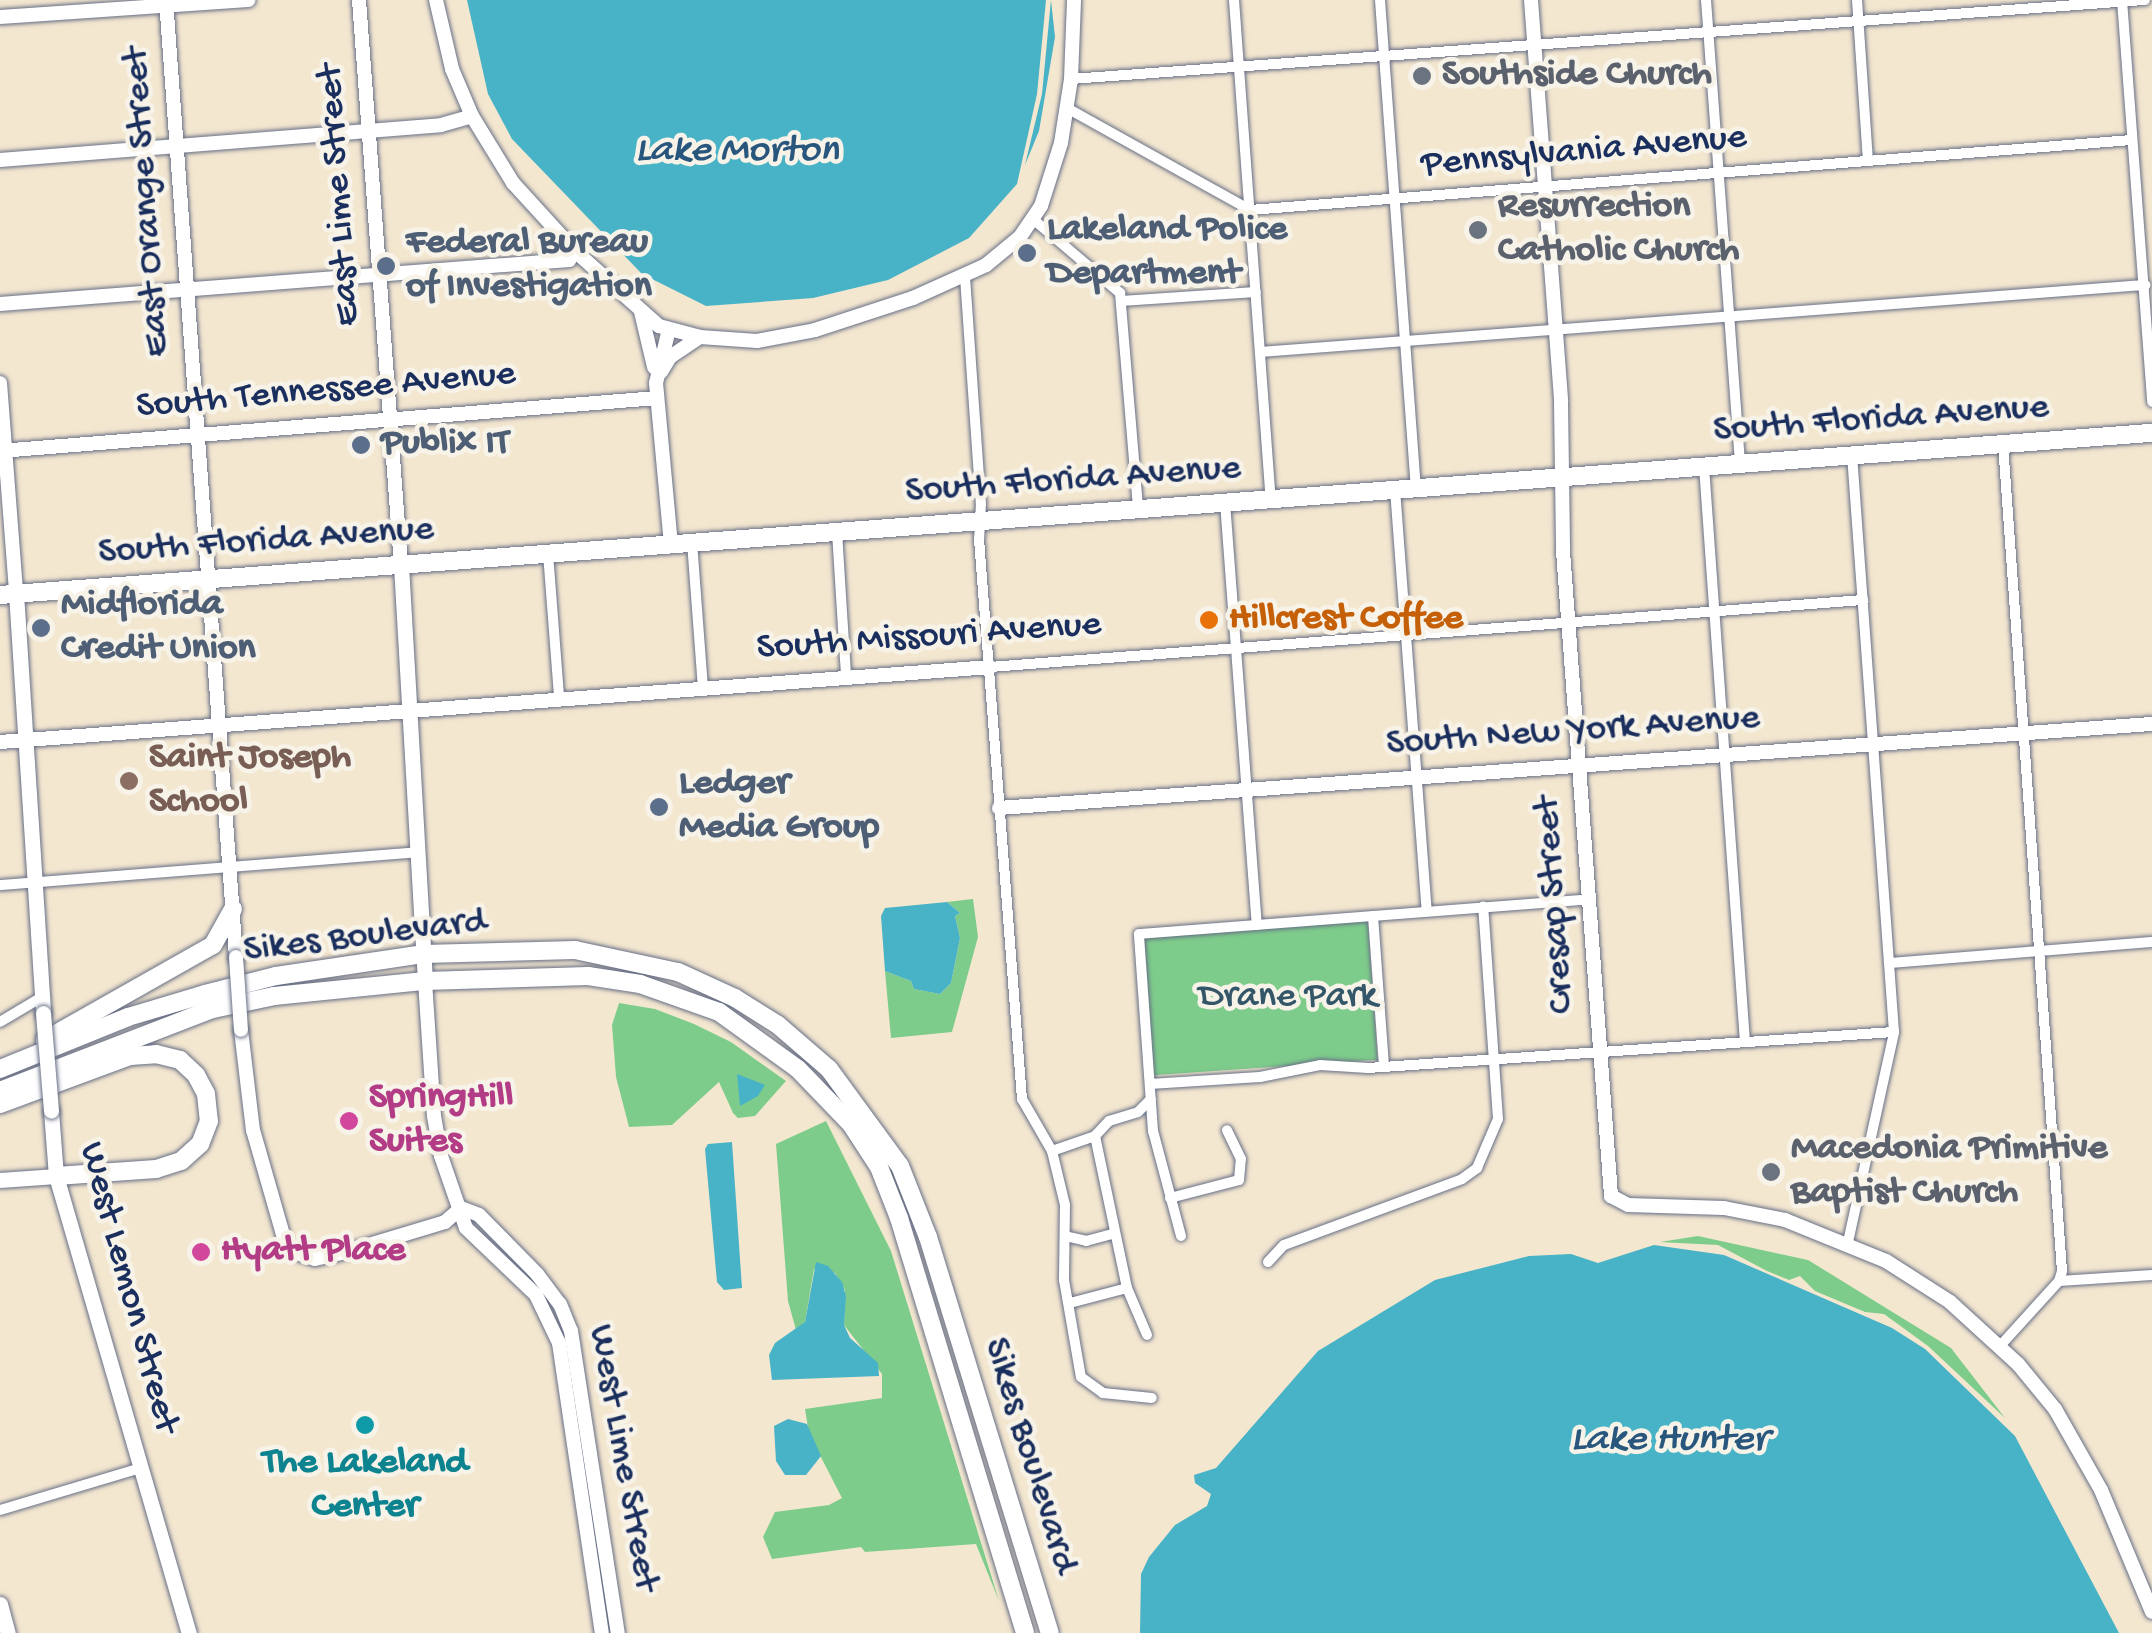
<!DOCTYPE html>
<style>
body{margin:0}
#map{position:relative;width:2152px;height:1633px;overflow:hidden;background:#f4e7d0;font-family:"Gochi Hand",sans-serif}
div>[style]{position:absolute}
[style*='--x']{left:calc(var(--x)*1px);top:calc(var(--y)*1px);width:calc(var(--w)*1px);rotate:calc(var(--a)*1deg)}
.green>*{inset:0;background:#7ecc8b;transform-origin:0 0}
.water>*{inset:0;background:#48b2c6}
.roads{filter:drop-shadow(0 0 2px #676f86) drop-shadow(0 0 2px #676f86)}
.minor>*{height:10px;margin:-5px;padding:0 5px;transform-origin:5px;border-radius:5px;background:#fff}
.tertiary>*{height:14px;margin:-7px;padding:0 7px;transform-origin:7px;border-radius:7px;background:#fff}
.secondary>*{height:15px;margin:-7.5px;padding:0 7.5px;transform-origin:7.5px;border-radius:7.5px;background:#fff}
.primary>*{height:18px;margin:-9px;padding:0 9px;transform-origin:9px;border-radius:9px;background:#fff}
.bridges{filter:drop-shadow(0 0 2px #676f86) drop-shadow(0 0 2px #676f86)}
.tertiary-bridge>*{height:14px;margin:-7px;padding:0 7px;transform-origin:7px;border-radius:7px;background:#fff}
.secondary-bridge>*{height:15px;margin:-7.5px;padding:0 7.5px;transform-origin:7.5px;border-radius:7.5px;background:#fff}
.dots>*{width:28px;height:28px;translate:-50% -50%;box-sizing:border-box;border:5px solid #f7f3e8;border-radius:50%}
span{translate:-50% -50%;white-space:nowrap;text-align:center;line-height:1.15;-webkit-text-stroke:9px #f7f3e8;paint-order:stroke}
.worship-label{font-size:38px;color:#5b616d;font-weight:700}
.left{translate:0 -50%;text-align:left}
.street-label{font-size:38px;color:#1b2f5e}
.service-label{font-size:38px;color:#4e5e75;font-weight:700}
.food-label{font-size:38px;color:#c56008;font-weight:700}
.education-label{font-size:38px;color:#785e54;font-weight:700}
.park-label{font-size:38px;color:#345669}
.hotel-label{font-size:38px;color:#b23c85;font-weight:700}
.culture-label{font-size:38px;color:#0d838f;font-weight:700}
.water-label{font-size:40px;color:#28567d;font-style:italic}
</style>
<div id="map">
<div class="green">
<i style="clip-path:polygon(973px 899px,978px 937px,952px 1032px,891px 1038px,885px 971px,911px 981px,914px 989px,940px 994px,951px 983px,960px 938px,955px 916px,960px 913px,947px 902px)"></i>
<i style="left:1368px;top:921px;width:139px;height:225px;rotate:86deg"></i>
<i style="clip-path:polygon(619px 1003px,655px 1009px,694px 1024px,731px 1042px,786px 1081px,755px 1116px,738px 1118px,733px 1113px,719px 1082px,672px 1125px,629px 1127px,616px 1077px,612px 1025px)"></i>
<i style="clip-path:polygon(826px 1121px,891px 1251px,999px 1601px,976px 1544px,865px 1552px,861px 1547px,772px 1559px,763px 1537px,775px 1512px,829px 1505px,842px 1498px,809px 1434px,805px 1409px,882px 1398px,882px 1374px,844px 1325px,845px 1290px,835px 1273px,814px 1269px,805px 1322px,796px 1330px,788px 1301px,776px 1144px)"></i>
<i style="clip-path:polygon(1698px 1236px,1808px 1260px,1951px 1348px,2005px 1418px,1928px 1346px,1884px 1314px,1865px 1312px,1815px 1291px,1800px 1276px,1789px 1280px,1767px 1271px,1718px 1245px,1660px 1242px)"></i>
</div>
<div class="water">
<i style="clip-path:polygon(467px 0,1046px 0,1037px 94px,1017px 184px,969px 238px,888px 280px,813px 298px,706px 306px,642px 274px,512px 139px,488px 94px)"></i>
<i style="clip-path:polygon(1051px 0,1055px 37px,1039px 131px,1025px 165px,1042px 94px)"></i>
<i style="clip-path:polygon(947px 902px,960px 913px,955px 916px,960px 938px,951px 983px,940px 994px,914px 989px,911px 981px,885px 971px,881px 916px,885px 908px)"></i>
<i style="clip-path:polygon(737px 1074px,765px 1085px,758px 1096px,740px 1106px)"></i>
<i style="clip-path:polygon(732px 1142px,742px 1288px,724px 1290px,717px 1282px,705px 1149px,708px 1144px)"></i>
<i style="clip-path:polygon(1654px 1245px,1724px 1255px,1892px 1328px,1925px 1349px,2015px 1436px,2119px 1633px,1140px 1633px,1141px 1574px,1149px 1557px,1175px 1525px,1207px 1506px,1211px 1494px,1195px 1483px,1194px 1475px,1216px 1468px,1318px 1351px,1435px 1280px,1529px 1256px,1571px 1254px,1598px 1263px)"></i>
<i style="clip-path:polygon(816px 1262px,828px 1266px,842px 1282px,846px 1296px,844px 1325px,850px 1338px,878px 1363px,879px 1376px,772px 1380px,769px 1355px,775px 1343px,805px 1322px)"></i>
<i style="clip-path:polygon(788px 1419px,807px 1424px,821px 1456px,806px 1475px,785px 1475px,776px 1461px,774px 1426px)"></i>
</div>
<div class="roads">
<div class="minor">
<i style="--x:1234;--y:0;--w:499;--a:85.8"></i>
<i style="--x:1380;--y:0;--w:489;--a:85.8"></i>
<i style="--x:1706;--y:0;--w:464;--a:85.8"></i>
<i style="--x:1857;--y:0;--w:161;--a:86.1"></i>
<i style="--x:2122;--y:0;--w:403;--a:85.7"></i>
<i style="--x:1071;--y:79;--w:1077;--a:-4.21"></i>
<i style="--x:1067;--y:108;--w:210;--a:29.1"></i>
<i style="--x:1250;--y:210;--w:885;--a:-4.54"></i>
<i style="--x:1034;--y:220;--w:113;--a:40.3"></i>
<i style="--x:1120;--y:293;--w:217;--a:85.2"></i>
<i style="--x:965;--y:277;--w:227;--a:86"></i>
<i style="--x:981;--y:503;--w:36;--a:93"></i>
<i style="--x:979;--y:539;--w:562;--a:85.61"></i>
<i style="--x:1022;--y:1099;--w:60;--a:60"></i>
<i style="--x:1052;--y:1151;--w:56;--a:76.5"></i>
<i style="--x:1065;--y:1205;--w:75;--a:90.8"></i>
<i style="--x:1064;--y:1280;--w:98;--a:80.1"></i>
<i style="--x:1081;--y:1377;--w:27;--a:36"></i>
<i style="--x:1103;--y:1393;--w:49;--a:5.8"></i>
<i style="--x:1121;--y:301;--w:135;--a:-3.8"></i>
<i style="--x:1260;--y:352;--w:888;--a:-4.33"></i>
<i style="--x:1704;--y:466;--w:577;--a:85.93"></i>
<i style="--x:1395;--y:489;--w:423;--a:85.7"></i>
<i style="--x:1225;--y:502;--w:424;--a:85.7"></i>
<i style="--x:837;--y:532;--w:145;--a:86.4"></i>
<i style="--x:692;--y:542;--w:145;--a:85.7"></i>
<i style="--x:548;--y:553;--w:144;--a:85.6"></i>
<i style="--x:990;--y:667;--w:876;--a:-4.39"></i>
<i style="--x:0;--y:885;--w:420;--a:-4.5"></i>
<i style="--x:1373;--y:916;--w:149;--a:85.8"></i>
<i style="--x:1889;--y:963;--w:264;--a:-4.6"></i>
<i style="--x:0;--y:1022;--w:49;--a:-30.8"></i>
<i style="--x:1150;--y:1084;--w:110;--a:-3.6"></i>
<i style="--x:1260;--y:1077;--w:61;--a:-11.3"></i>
<i style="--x:1320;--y:1065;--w:48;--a:3.6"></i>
<i style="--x:1368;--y:1068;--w:527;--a:-3.92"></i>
<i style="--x:1095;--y:1136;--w:155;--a:78.1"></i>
<i style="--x:1127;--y:1288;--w:51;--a:66.9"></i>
<i style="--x:1052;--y:1151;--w:46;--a:-19.2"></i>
<i style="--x:1095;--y:1136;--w:21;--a:-47"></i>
<i style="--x:1109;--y:1121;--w:30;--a:-17"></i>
<i style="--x:1138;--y:1112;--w:18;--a:-45"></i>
<i style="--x:1170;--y:1198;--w:71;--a:-14.6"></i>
<i style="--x:1239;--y:1180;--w:21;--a:-85"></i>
<i style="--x:1241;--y:1159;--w:32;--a:-116"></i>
<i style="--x:1065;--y:1236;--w:22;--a:13"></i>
<i style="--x:1086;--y:1241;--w:28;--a:-15"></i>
<i style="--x:1181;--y:1236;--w:109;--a:-104.9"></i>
<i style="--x:1153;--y:1131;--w:197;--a:-94.1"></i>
<i style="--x:1139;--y:934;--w:451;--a:-4.4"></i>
<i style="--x:1848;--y:1242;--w:215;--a:-77.6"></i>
<i style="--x:1894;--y:1032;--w:579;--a:-94.16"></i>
<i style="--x:1268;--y:1262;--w:23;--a:-47"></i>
<i style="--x:1284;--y:1245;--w:190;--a:-20.3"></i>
<i style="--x:1462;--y:1179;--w:19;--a:-36"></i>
<i style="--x:1477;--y:1168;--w:53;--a:-66.8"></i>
<i style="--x:1498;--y:1119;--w:213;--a:-94"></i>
<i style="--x:2059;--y:1281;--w:93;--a:-3.7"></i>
<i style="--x:1070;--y:1303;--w:59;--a:-14.7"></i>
<i style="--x:2000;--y:1346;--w:88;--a:-47.8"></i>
<i style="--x:2059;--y:1281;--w:10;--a:-73"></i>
<i style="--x:2062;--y:1271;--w:829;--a:-94.08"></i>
<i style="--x:0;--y:1510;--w:147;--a:-16.6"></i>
</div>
<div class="tertiary">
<i style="--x:166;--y:0;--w:960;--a:85.82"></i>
<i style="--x:359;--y:0;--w:567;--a:85.75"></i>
<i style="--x:436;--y:0;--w:71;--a:76.9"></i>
<i style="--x:452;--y:69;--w:51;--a:66.9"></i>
<i style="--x:472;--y:116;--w:79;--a:58.5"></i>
<i style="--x:513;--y:183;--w:92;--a:47.6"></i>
<i style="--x:575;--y:251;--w:113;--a:41.8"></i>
<i style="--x:659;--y:326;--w:42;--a:15"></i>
<i style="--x:700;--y:337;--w:57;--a:4"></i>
<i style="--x:757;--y:341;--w:59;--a:-10.7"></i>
<i style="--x:815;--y:330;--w:103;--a:-18.1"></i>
<i style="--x:913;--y:298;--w:80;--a:-24.3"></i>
<i style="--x:986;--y:265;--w:44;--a:-39.5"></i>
<i style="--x:1020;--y:237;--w:37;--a:-56"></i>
<i style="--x:1041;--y:206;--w:66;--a:-72.4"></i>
<i style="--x:1061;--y:143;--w:65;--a:-81.1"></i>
<i style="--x:1071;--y:79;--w:79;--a:-87.8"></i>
<i style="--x:1531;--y:0;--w:403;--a:85.7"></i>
<i style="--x:1561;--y:402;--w:149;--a:89.2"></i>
<i style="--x:1563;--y:551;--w:647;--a:85.74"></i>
<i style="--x:1611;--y:1196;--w:19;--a:28"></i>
<i style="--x:1628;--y:1205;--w:96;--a:1.8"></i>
<i style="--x:1724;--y:1208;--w:62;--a:11.1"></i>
<i style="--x:1785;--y:1220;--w:109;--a:22.1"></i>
<i style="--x:1886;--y:1261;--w:76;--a:32.6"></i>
<i style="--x:1950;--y:1302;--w:92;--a:42.4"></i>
<i style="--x:2018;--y:1364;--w:58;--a:50.6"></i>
<i style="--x:2055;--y:1409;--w:93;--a:60.4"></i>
<i style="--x:2101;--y:1490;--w:132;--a:67.3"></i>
<i style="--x:0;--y:17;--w:249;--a:-3.9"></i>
<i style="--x:0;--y:160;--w:442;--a:-4.5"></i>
<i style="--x:441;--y:125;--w:32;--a:-16"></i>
<i style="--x:0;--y:304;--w:571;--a:-4.42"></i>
<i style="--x:569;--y:260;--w:11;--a:-56"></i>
<i style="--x:641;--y:312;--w:57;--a:76.7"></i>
<i style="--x:669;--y:329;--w:56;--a:103.5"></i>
<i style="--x:656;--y:383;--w:162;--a:84.7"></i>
<i style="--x:661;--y:372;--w:17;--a:-59"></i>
<i style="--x:670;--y:357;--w:36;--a:-34"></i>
<i style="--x:0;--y:383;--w:211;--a:85.6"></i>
<i style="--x:0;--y:451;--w:659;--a:-4.61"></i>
<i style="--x:0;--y:742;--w:993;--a:-4.33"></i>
<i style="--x:999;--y:808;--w:1156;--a:-4.17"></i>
<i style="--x:425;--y:981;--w:135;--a:86.2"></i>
<i style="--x:434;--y:1116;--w:41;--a:80.1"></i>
<i style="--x:441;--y:1156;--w:76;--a:70.9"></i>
<i style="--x:466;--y:1228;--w:97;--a:43.7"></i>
<i style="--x:536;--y:1295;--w:53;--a:64.4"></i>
<i style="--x:559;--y:1343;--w:293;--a:81.6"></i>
<i style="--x:241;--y:1030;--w:101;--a:83.2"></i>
<i style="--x:253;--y:1130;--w:120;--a:74"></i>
<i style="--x:286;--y:1245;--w:11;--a:41"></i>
<i style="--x:294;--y:1252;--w:22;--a:18"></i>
<i style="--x:315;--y:1259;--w:35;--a:-13"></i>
<i style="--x:349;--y:1251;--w:100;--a:-16.8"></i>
<i style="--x:445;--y:1222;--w:21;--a:-41"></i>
<i style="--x:461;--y:1208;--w:19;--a:21"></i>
<i style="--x:479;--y:1215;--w:83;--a:45.5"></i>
<i style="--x:537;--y:1274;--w:38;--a:53"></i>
<i style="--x:560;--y:1304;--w:29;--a:68"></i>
<i style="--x:571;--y:1331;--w:306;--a:81.2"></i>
</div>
<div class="secondary">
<i style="--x:401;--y:565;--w:417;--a:86.7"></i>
<i style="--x:16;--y:593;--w:421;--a:86.3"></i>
<i style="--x:51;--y:1111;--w:65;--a:85.6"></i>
<i style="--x:56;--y:1176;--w:476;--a:73.8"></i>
<i style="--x:0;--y:1180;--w:56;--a:-4.1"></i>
<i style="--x:0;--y:1604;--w:30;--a:75"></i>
</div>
<div class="primary">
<i style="--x:0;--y:595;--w:2158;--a:-4.31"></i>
<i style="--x:45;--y:1040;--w:193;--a:-29.5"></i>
<i style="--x:213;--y:945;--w:41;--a:-60.9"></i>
<i style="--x:0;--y:1069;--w:138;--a:-22.1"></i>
<i style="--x:128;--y:1017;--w:80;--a:-16.6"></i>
<i style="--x:205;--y:994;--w:73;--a:-14.2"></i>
<i style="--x:276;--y:976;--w:150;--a:-8.5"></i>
<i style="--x:424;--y:954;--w:151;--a:-1.5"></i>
<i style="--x:575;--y:950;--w:105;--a:12.1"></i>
<i style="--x:678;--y:972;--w:63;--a:24.5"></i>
<i style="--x:735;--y:998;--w:51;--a:32.1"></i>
<i style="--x:778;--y:1025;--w:67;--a:40.8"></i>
<i style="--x:829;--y:1069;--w:120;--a:53.8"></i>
<i style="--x:900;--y:1166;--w:76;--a:68.5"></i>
<i style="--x:928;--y:1237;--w:414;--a:72.9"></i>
<i style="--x:0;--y:1091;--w:228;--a:-21.1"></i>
<i style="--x:213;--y:1009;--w:62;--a:-12"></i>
<i style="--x:274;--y:996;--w:152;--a:-5.7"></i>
<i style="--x:425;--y:981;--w:163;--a:-1.8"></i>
<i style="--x:588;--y:976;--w:53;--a:8.7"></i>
<i style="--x:640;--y:984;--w:84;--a:19.5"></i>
<i style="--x:719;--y:1012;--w:97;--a:35.8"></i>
<i style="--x:798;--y:1069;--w:76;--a:46.1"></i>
<i style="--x:851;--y:1124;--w:51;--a:56.9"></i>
<i style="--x:879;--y:1167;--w:55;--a:68.6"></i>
<i style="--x:899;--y:1218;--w:434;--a:73.1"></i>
<i style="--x:0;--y:1104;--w:139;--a:-20.3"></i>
<i style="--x:130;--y:1056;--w:26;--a:-4"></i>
<i style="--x:156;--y:1054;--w:25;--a:14"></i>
<i style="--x:180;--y:1060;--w:22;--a:43"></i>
<i style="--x:196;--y:1075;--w:21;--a:62"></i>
<i style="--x:206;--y:1094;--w:27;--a:84"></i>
<i style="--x:209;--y:1121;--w:25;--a:111"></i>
<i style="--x:200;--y:1144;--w:25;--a:138"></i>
<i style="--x:181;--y:1161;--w:26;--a:162"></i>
<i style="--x:156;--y:1169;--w:100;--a:176"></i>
</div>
</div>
<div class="bridges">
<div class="tertiary-bridge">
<i style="--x:236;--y:957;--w:73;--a:86.1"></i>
</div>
<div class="secondary-bridge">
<i style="--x:43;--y:1013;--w:98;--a:85.3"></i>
</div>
</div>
<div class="dots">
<i style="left:1422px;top:76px;background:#6b7280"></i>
<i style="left:1478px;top:230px;background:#6b7280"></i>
<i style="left:1027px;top:253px;background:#5c6f8a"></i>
<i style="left:386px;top:266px;background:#5c6f8a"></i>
<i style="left:361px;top:445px;background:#5c6f8a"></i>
<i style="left:1209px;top:620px;background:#e8710a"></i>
<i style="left:41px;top:628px;background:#5c6f8a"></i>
<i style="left:129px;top:781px;background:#8d6e63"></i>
<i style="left:659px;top:807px;background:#5c6f8a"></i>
<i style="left:349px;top:1121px;background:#d1479c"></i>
<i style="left:1771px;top:1172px;background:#6b7280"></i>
<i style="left:201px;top:1252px;background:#d1479c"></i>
<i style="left:365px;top:1425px;background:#0f9aa8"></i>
</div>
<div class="worship-label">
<span class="left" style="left:1442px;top:76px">Southside Church</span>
<span class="left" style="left:1498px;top:230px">Resurrection<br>Catholic Church</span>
<span class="left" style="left:1791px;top:1172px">Macedonia Primitive<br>Baptist Church</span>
</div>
<div class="street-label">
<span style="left:1584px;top:153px;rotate:-5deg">Pennsylvania Avenue</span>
<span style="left:341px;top:195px;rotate:-94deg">East Lime Street</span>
<span style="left:148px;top:202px;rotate:-94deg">East Orange Street</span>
<span style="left:326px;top:392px;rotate:-5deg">South Tennessee Avenue</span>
<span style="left:1881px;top:420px;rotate:-4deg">South Florida Avenue</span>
<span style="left:1073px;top:481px;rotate:-4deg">South Florida Avenue</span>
<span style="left:266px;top:542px;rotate:-4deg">South Florida Avenue</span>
<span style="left:929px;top:638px;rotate:-4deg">South Missouri Avenue</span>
<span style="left:1573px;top:732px;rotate:-4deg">South New York Avenue</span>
<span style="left:1556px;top:905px;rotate:-94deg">Cresap Street</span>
<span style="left:365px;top:937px;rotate:-7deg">Sikes Boulevard</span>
<span style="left:127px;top:1288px;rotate:75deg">West Lemon Street</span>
<span style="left:1029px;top:1456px;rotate:73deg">Sikes Boulevard</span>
<span style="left:622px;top:1458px;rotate:80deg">West Lime Street</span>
</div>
<div class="service-label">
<span class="left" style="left:1047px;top:253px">Lakeland Police<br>Department</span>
<span class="left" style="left:406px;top:266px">Federal Bureau<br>of Investigation</span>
<span class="left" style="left:381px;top:445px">Publix IT</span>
<span class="left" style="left:61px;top:628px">Midflorida<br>Credit Union</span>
<span class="left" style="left:679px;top:807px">Ledger<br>Media Group</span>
</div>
<div class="food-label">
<span class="left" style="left:1229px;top:620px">Hillcrest Coffee</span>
</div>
<div class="education-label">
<span class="left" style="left:149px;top:781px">Saint Joseph<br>School</span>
</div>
<div class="park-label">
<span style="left:1288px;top:998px">Drane Park</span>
</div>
<div class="hotel-label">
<span class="left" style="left:369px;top:1121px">SpringHill<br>Suites</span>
<span class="left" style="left:221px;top:1252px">Hyatt Place</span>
</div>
<div class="culture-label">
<span style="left:365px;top:1486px">The Lakeland<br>Center</span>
</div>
<div class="water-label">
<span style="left:737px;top:152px">Lake Morton</span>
<span style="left:1669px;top:1441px">Lake Hunter</span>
</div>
</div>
